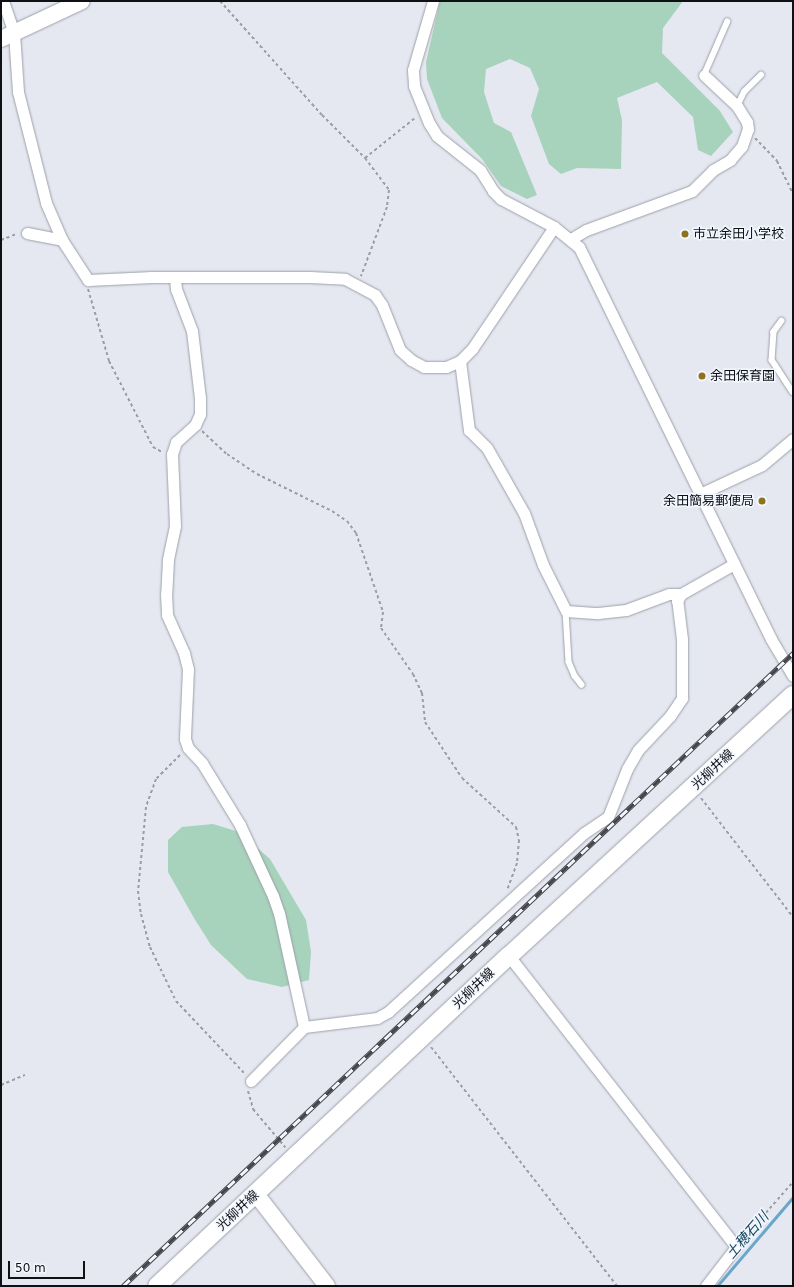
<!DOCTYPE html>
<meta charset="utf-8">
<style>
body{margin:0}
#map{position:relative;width:794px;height:1287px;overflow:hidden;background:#e5e8f1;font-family:"DejaVu Sans","Noto Sans JP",sans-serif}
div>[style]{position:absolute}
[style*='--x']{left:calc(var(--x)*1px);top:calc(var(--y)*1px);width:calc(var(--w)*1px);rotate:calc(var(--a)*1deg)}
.green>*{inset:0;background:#a7d2bc}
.stream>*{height:3px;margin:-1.5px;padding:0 1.5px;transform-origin:1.5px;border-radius:1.5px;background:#6aa6cb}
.path>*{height:2px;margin-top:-1px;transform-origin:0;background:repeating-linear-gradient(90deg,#9b9da4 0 3px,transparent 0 6px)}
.roads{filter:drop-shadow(0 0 1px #9da0a8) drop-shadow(0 0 1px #9da0a8)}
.lane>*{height:5.5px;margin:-2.75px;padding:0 2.75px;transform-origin:2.75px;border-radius:2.75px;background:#fff}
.street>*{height:11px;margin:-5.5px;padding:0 5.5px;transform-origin:5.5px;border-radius:5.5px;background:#fff}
.secondary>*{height:16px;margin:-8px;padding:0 8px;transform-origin:8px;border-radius:8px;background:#fff}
.primary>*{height:18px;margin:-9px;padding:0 9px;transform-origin:9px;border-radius:9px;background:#fff}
.rail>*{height:4.5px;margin-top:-2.25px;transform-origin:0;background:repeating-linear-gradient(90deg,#f2f6ff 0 9px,#44454a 0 18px);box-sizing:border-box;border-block:1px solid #44454a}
.dots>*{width:11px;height:11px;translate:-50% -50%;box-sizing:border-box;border:2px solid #f2f6ff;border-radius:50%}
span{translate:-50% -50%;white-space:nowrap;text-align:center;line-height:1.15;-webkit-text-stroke:3px #f2f6ff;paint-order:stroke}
.poi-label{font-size:13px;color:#0f1013}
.left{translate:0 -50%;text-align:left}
.right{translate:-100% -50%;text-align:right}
.street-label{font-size:13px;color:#0f1013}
.water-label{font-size:14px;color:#0c3f58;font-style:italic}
.frame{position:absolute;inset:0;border:2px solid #0f1013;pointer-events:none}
.scale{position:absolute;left:8px;top:1261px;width:77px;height:18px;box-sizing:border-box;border:2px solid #0f1013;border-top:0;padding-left:5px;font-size:12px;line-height:14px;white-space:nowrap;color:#0f1013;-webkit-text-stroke:3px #f2f6ff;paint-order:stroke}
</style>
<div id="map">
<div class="green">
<i style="clip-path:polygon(440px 1px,683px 1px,663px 28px,662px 53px,720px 111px,733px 132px,711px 156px,698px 150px,693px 117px,657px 82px,617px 98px,622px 120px,621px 169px,577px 168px,561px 174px,549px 164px,531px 116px,539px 89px,530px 68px,510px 59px,486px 69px,484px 92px,494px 123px,511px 132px,537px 195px,527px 199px,501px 186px,482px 159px,442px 118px,427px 79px,426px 62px)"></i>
<i style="clip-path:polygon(213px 824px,239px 832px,270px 859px,306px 920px,311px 952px,309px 980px,282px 987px,247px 979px,211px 945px,194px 918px,168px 872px,168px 840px,182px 827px)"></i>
</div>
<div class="stream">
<i style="--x:717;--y:1286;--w:117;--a:-49.5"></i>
</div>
<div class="path">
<i style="--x:220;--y:1;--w:153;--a:48.2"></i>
<i style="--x:322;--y:115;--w:61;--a:45"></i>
<i style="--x:365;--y:158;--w:40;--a:53"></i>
<i style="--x:389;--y:190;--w:17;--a:97"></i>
<i style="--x:387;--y:207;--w:74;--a:110.6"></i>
<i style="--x:755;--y:138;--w:32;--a:46"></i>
<i style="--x:777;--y:161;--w:37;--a:64"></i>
<i style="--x:365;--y:158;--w:64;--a:-38.7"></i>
<i style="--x:1;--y:240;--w:17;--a:-21"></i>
<i style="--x:88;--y:289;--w:75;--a:73.7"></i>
<i style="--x:109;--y:361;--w:97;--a:62.9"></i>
<i style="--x:153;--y:447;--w:10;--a:29"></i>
<i style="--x:202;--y:431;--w:34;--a:43"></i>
<i style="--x:227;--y:454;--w:36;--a:34"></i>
<i style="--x:257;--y:474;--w:84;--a:26.3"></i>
<i style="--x:332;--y:511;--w:18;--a:34"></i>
<i style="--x:347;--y:521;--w:15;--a:53"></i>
<i style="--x:356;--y:533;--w:83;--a:71.1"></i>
<i style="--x:383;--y:612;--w:16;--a:97"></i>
<i style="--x:381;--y:628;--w:56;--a:55.2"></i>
<i style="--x:413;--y:674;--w:21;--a:65"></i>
<i style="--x:422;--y:693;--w:29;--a:84"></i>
<i style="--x:425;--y:722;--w:67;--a:56.5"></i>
<i style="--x:462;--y:778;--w:73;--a:42.2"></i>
<i style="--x:516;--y:827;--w:13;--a:77"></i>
<i style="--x:519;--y:840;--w:23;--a:95"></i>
<i style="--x:517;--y:863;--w:27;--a:110"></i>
<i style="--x:180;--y:755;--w:34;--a:135"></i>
<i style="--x:156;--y:779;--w:30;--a:110"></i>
<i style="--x:146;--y:807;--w:84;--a:95.4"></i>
<i style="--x:138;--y:891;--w:23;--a:83"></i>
<i style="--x:141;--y:914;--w:34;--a:75"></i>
<i style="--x:150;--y:947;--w:60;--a:64.3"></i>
<i style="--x:176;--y:1001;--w:100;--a:46.6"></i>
<i style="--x:701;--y:798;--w:150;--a:52.3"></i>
<i style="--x:431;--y:1047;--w:303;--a:52.1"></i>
<i style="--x:1;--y:1085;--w:26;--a:-23"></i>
<i style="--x:248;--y:1091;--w:19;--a:74"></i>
<i style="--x:253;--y:1109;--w:50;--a:49.9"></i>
<i style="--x:742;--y:1240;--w:77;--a:-48.7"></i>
</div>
<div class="roads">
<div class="lane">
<i style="--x:704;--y:75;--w:58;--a:-66.5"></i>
<i style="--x:737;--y:106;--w:16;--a:-63"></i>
<i style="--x:744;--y:92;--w:24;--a:-45"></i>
<i style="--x:782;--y:321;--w:14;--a:126"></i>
<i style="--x:774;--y:332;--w:28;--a:94"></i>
<i style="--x:772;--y:360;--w:38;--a:57"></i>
<i style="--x:566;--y:611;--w:51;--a:86.6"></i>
<i style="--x:569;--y:662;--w:15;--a:67"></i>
<i style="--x:575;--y:676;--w:11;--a:52"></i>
</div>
<div class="street">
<i style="--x:3;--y:1;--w:34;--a:71"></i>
<i style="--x:14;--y:33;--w:59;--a:86.1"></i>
<i style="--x:18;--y:92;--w:114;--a:75.8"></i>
<i style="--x:46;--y:203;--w:40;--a:66.6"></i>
<i style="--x:62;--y:240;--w:48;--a:57"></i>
<i style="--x:88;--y:280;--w:64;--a:-2.7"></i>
<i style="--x:152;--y:277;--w:158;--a:0"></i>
<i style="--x:310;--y:277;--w:35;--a:3"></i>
<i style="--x:345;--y:279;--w:34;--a:28"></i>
<i style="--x:375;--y:295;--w:12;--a:55"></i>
<i style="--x:382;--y:305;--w:48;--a:68.2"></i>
<i style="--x:400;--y:350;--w:15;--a:42"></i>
<i style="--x:411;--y:360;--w:15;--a:28"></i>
<i style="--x:424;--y:367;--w:22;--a:0"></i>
<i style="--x:446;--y:367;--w:15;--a:-23"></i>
<i style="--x:460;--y:361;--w:17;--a:-45"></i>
<i style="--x:472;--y:349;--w:147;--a:-56.1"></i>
<i style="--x:433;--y:1;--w:72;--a:106.2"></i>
<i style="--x:413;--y:70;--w:16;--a:86"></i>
<i style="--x:414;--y:86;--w:40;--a:68"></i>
<i style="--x:429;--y:123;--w:15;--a:58"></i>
<i style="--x:437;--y:136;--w:55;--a:38.3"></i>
<i style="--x:480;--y:170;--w:25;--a:58"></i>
<i style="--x:493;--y:191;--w:11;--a:45"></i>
<i style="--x:501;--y:199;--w:60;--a:27.8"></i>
<i style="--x:554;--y:227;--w:32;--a:39"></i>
<i style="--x:579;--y:247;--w:436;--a:63.9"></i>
<i style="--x:771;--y:639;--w:43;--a:59.3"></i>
<i style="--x:27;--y:233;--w:36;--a:11"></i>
<i style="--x:571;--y:239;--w:17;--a:-31"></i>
<i style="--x:586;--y:230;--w:113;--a:-20.2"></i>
<i style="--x:692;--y:191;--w:30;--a:-45"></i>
<i style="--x:713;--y:170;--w:20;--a:-30"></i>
<i style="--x:730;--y:160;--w:18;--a:-49"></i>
<i style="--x:742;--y:146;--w:18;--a:-71"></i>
<i style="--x:748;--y:129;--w:7;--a:-98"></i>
<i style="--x:747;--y:122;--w:19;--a:-122"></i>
<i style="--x:737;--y:106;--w:45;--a:-136.8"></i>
<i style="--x:175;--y:278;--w:11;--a:85"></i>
<i style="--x:176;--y:289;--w:45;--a:69.1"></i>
<i style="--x:192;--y:331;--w:67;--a:83.2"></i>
<i style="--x:200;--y:398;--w:16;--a:90"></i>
<i style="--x:200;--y:414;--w:12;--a:114"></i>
<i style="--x:195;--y:425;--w:25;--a:138"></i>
<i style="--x:176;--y:442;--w:13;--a:108"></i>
<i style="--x:172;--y:454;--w:72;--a:87.6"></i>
<i style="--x:175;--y:526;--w:35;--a:102"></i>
<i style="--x:168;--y:560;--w:34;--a:93"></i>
<i style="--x:166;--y:594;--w:21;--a:87"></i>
<i style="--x:167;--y:615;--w:42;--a:65.9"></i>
<i style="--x:184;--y:653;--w:16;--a:76"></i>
<i style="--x:188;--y:669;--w:70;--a:92.5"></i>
<i style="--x:185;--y:739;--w:9;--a:72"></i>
<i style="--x:188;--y:748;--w:21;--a:47"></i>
<i style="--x:202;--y:763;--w:73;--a:58.5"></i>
<i style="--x:240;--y:825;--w:78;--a:65.1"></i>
<i style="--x:273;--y:896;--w:18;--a:71"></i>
<i style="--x:279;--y:913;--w:117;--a:77.6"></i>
<i style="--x:460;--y:361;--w:70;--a:82.6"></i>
<i style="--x:469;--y:430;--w:25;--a:45"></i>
<i style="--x:487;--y:448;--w:75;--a:60.4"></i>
<i style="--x:524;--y:513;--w:55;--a:69.9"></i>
<i style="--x:543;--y:565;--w:51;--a:63.4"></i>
<i style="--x:566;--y:611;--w:32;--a:4"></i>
<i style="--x:598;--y:613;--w:28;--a:-6"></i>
<i style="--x:626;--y:610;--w:46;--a:-20.4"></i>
<i style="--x:669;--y:594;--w:12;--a:0"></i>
<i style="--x:700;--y:494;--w:68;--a:-25.1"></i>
<i style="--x:762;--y:465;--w:40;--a:-40"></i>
<i style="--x:509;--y:956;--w:369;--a:52"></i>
<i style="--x:736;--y:1247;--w:49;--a:127.6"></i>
<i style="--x:251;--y:1081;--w:76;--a:-45.5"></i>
<i style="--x:304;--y:1027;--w:74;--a:-7"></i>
<i style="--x:377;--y:1018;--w:13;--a:-29"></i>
<i style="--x:388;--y:1012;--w:265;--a:-42.4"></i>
<i style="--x:584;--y:833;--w:29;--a:-34"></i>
<i style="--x:608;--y:817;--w:52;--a:-68.4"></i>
<i style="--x:627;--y:769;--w:22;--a:-60"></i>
<i style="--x:638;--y:750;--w:47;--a:-46.7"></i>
<i style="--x:670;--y:716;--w:22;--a:-56"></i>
<i style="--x:682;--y:698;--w:59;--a:-90"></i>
<i style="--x:682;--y:639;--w:38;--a:-97"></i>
<i style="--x:677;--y:601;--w:8;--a:-60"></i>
<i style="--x:681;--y:594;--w:61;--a:-29.5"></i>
</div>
<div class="secondary">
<i style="--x:1;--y:39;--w:89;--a:-25.1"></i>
<i style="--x:256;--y:1194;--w:116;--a:52.3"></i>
</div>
<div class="primary">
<i style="--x:157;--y:1286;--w:482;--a:-43.2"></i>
<i style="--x:509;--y:956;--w:386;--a:-42.6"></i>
</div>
</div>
<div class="rail">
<i style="--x:123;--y:1286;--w:922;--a:-43.37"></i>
</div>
<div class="dots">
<i style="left:685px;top:234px;background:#8e7318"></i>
<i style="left:702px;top:376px;background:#8e7318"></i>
<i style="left:762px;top:501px;background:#8e7318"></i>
</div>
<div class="poi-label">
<span class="left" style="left:693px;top:234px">市立余田小学校</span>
<span class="left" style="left:710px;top:376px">余田保育園</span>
<span class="right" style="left:754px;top:501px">余田簡易郵便局</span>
</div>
<div class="street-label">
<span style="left:713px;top:770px;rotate:-43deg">光柳井線</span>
<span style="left:474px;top:989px;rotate:-44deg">光柳井線</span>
<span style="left:238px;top:1211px;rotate:-43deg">光柳井線</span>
</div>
<div class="water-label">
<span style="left:747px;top:1235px;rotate:-49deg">土穂石川</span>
</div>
<div class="frame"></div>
<div class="scale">50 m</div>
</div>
